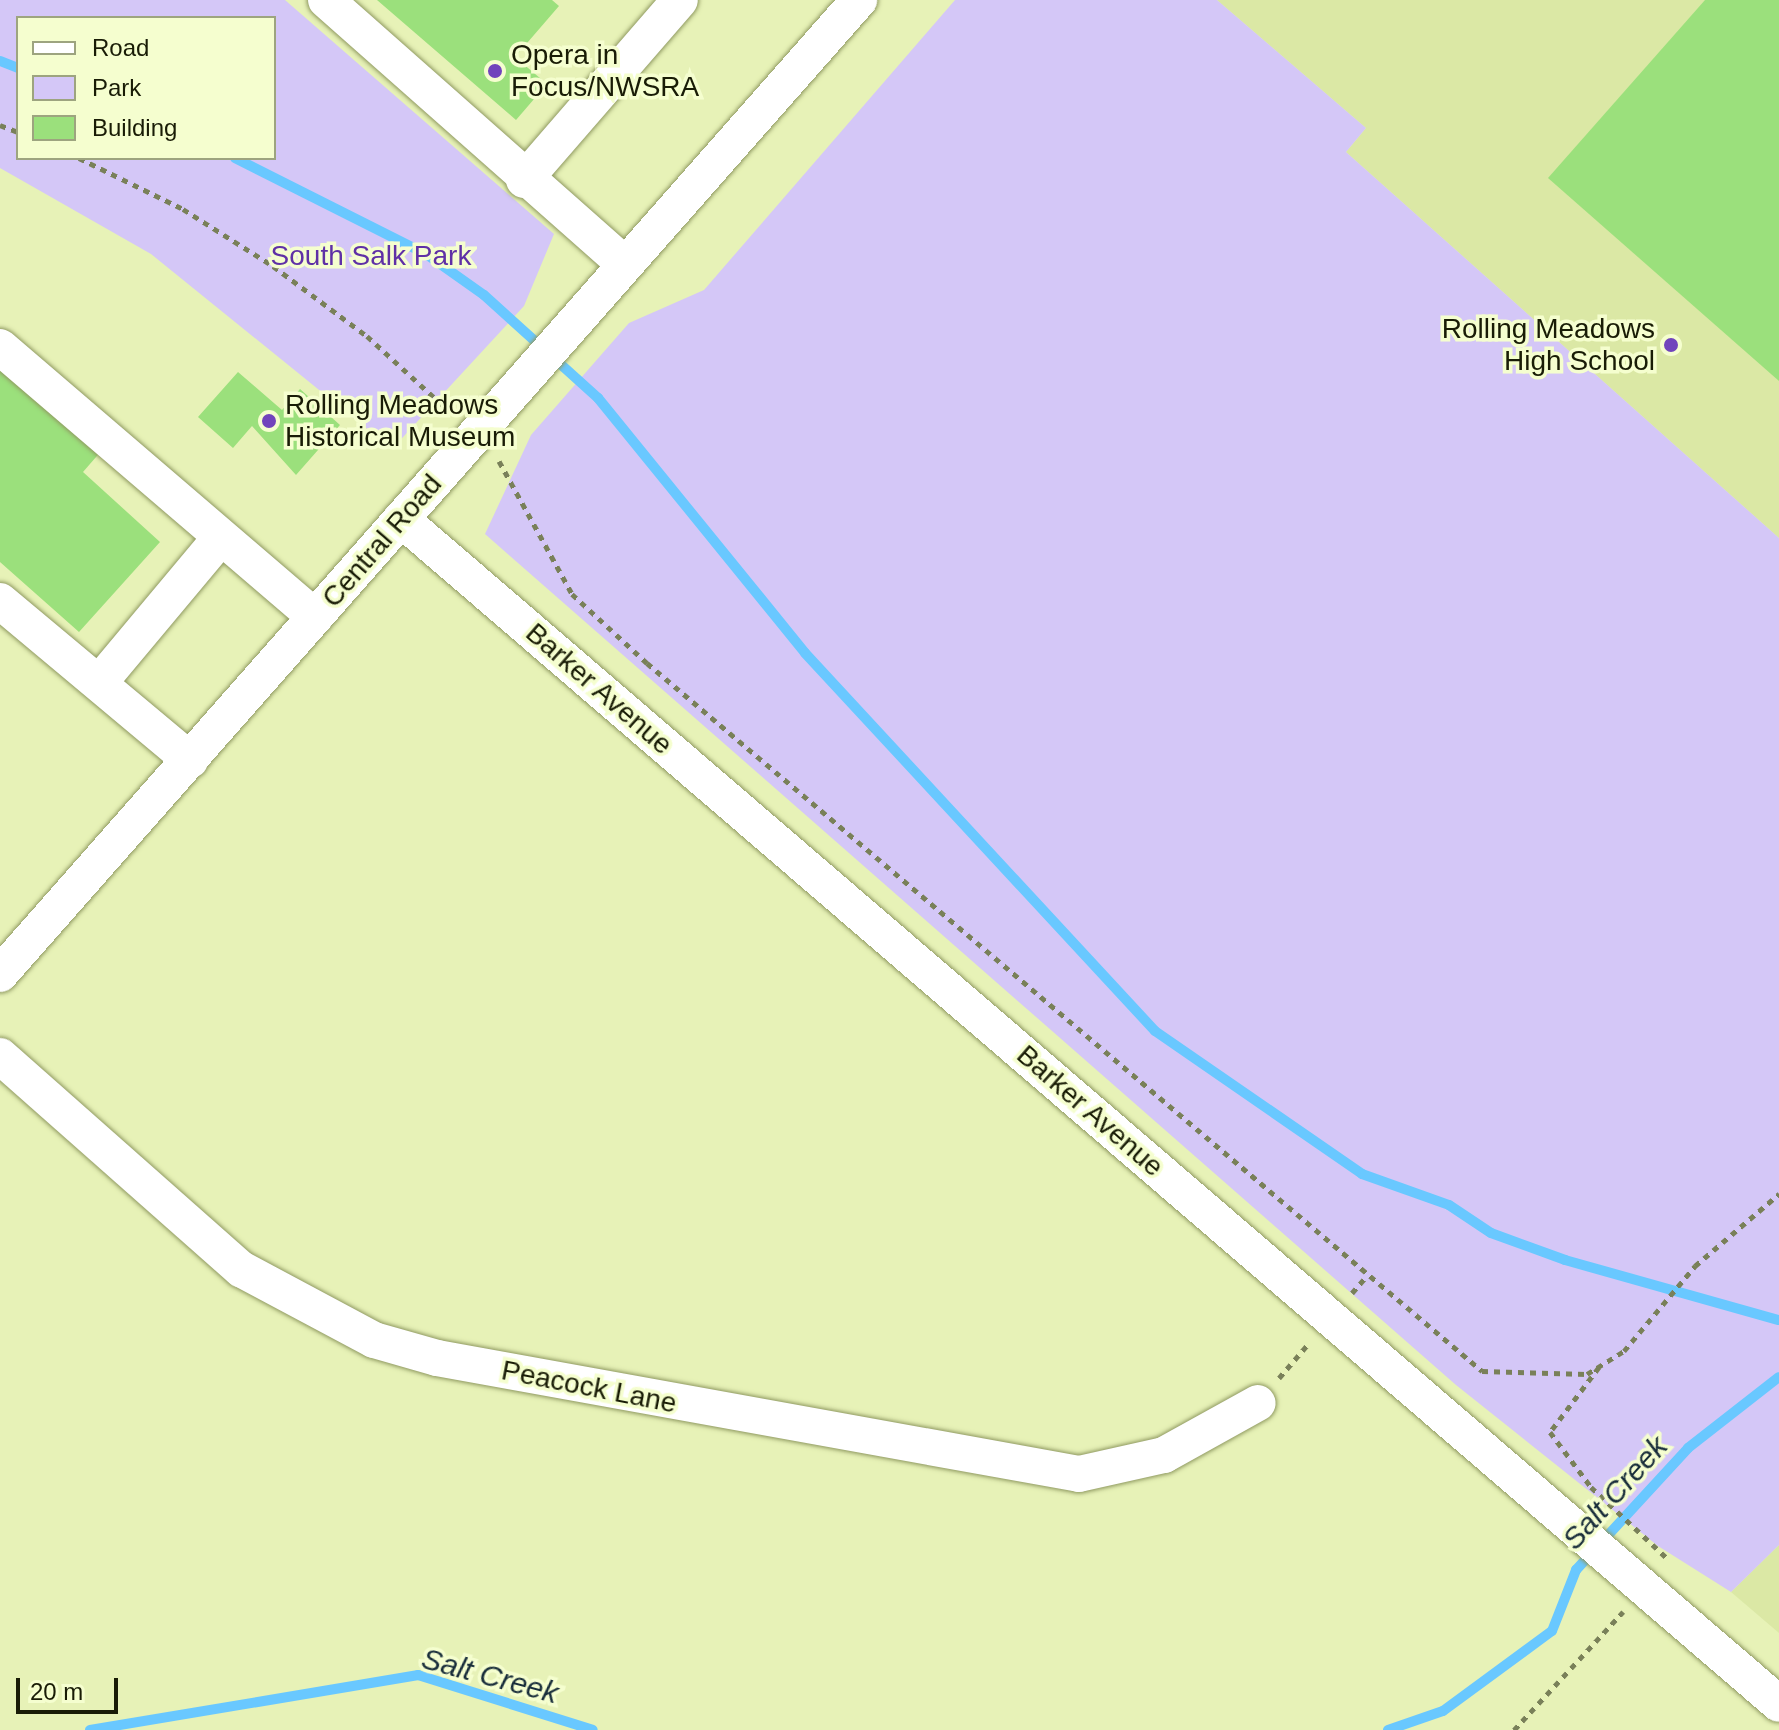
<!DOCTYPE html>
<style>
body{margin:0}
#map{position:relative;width:1779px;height:1730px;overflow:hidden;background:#e7f2b7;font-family:Helvetica,sans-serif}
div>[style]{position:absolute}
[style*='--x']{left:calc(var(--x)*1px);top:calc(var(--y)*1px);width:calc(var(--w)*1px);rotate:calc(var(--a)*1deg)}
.built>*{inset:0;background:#dbe8a5}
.green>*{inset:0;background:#d4c7f7}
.stream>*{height:10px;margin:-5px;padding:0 5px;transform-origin:5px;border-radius:5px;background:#69c8ff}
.building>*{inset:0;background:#9be07c}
.path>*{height:5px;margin-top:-2.5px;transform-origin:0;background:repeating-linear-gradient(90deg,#798059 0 6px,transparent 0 12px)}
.roads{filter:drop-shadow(0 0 2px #909a62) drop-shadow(0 0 2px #909a62)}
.minor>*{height:36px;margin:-18px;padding:0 18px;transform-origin:18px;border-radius:18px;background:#fff}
.dots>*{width:22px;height:22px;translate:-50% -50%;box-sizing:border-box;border:4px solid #f5fecf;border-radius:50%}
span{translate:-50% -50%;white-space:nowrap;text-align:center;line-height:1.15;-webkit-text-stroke:7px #f5fecf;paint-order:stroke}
.poi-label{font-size:28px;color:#191c06}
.left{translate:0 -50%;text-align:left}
.right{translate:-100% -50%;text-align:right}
.park-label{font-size:28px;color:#5f30a6}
.street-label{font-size:28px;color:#191c06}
.water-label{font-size:30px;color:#182d3a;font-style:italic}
.legend{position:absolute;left:16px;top:16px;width:260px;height:144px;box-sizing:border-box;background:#f5fecf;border:2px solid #9da47f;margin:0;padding:10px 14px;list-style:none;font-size:24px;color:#191c06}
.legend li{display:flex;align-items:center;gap:16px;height:40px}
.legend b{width:40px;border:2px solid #9da47f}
.scale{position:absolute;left:16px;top:1678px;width:102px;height:36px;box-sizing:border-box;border:4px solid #191c06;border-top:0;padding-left:10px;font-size:24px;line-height:28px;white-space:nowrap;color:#191c06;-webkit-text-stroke:6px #f5fecf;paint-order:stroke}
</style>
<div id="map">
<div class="built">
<i style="clip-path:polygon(1217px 0,1779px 0,1779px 538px,1346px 152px,1366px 128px)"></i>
<i style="clip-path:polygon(1779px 1545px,1779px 1633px,1731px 1592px)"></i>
</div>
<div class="green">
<i style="clip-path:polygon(evenodd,0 0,285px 0,554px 234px,524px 306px,392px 449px,151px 254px,0 168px,0 0,18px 18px,274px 18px,274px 158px,18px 158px,18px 18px)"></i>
<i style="clip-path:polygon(955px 0,1217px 0,1366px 128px,1346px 152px,1779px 538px,1779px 1545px,1731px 1592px,1658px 1546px,1456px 1385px,485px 534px,531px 435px,629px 323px,704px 290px)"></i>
</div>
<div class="stream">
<i style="--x:0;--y:61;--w:19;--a:21"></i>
<i style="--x:235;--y:158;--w:214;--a:26.7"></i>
<i style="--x:426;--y:254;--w:71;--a:35.3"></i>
<i style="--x:484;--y:295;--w:154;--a:42.1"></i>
<i style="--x:598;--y:398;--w:328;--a:50.9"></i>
<i style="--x:805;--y:653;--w:515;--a:47.2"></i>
<i style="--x:1155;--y:1031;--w:252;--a:34.6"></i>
<i style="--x:1362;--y:1174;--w:92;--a:19.6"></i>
<i style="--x:1449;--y:1205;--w:50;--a:33.7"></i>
<i style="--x:1491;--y:1233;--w:79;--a:20"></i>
<i style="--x:1565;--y:1260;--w:222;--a:15.7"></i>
<i style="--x:90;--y:1730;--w:333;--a:-9.5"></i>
<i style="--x:418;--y:1675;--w:183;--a:17.4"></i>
<i style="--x:1388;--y:1730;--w:58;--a:-19.1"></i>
<i style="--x:1443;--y:1711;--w:135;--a:-36.3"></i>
<i style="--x:1552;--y:1631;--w:66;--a:-68.5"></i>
<i style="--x:1576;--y:1570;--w:166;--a:-47.4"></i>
<i style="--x:1688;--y:1448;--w:115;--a:-38"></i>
</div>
<div class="building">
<i style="clip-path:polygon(377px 0,552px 0,559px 6px,515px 57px,547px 84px,516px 120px)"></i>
<i style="clip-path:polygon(1705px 0,1779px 0,1779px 381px,1548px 178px)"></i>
<i style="clip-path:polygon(0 357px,103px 449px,83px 472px,160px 542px,79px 632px,0 562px)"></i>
<i style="clip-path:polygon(238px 372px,282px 410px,300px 389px,340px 425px,296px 475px,252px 426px,233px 448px,198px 417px)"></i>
</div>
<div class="path">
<i style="--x:0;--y:125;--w:19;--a:21"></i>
<i style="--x:79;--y:158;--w:116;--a:26.1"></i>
<i style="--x:183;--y:209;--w:107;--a:32.3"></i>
<i style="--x:273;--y:266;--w:117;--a:36.7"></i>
<i style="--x:367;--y:336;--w:115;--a:42.5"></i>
<i style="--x:499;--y:461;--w:152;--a:61.2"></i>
<i style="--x:572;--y:594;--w:102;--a:42.6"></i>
<i style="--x:647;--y:663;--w:1095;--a:40.29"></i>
<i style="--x:1482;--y:1371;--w:105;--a:1.6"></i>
<i style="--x:1587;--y:1374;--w:44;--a:-31.9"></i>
<i style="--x:1624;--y:1351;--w:111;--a:-50.1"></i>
<i style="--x:1695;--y:1266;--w:111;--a:-40.6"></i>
<i style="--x:1352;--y:1293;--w:21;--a:-49"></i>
<i style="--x:1599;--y:1367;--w:81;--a:127"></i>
<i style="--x:1550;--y:1432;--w:69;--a:53.3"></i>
<i style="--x:1591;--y:1487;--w:104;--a:43.1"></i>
<i style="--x:1279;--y:1378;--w:46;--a:-49.4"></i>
<i style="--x:1514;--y:1730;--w:161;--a:-47.3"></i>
</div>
<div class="roads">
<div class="minor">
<i style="--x:326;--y:0;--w:397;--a:41.5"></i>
<i style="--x:524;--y:180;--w:238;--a:-49.1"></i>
<i style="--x:0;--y:347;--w:415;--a:40.6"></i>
<i style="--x:401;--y:519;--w:1817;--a:40.69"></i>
<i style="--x:0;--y:601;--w:248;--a:39.9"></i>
<i style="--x:99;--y:683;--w:190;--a:-50.1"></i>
<i style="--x:0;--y:974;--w:1299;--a:-48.59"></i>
<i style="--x:0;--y:1056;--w:322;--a:41.5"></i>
<i style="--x:241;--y:1269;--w:151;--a:28.1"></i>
<i style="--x:374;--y:1340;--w:66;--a:15.9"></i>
<i style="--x:437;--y:1358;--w:652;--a:10.24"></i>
<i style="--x:1079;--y:1474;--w:87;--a:-12.6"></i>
<i style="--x:1164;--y:1455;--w:107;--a:-29"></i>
</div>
</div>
<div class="dots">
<i style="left:495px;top:71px;background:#7144bc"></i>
<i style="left:1671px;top:345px;background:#7144bc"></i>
<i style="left:269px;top:421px;background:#7144bc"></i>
</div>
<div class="poi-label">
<span class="left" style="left:511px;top:71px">Opera in<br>Focus/NWSRA</span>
<span class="right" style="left:1655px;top:345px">Rolling Meadows<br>High School</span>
<span class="left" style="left:285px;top:421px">Rolling Meadows<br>Historical Museum</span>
</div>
<div class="park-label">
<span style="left:371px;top:256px">South Salk Park</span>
</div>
<div class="street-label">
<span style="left:382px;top:541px;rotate:-49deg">Central Road</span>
<span style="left:599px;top:689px;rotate:41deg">Barker Avenue</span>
<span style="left:1090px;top:1111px;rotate:41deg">Barker Avenue</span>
<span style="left:589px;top:1387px;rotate:11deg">Peacock Lane</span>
</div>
<div class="water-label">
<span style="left:1615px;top:1493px;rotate:-48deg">Salt Creek</span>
<span style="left:490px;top:1676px;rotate:15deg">Salt Creek</span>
</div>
<ul class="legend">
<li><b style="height:10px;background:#fff"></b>Road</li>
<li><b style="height:22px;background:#d4c7f7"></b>Park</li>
<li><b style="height:22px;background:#9be07c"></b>Building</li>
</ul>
<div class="scale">20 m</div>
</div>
